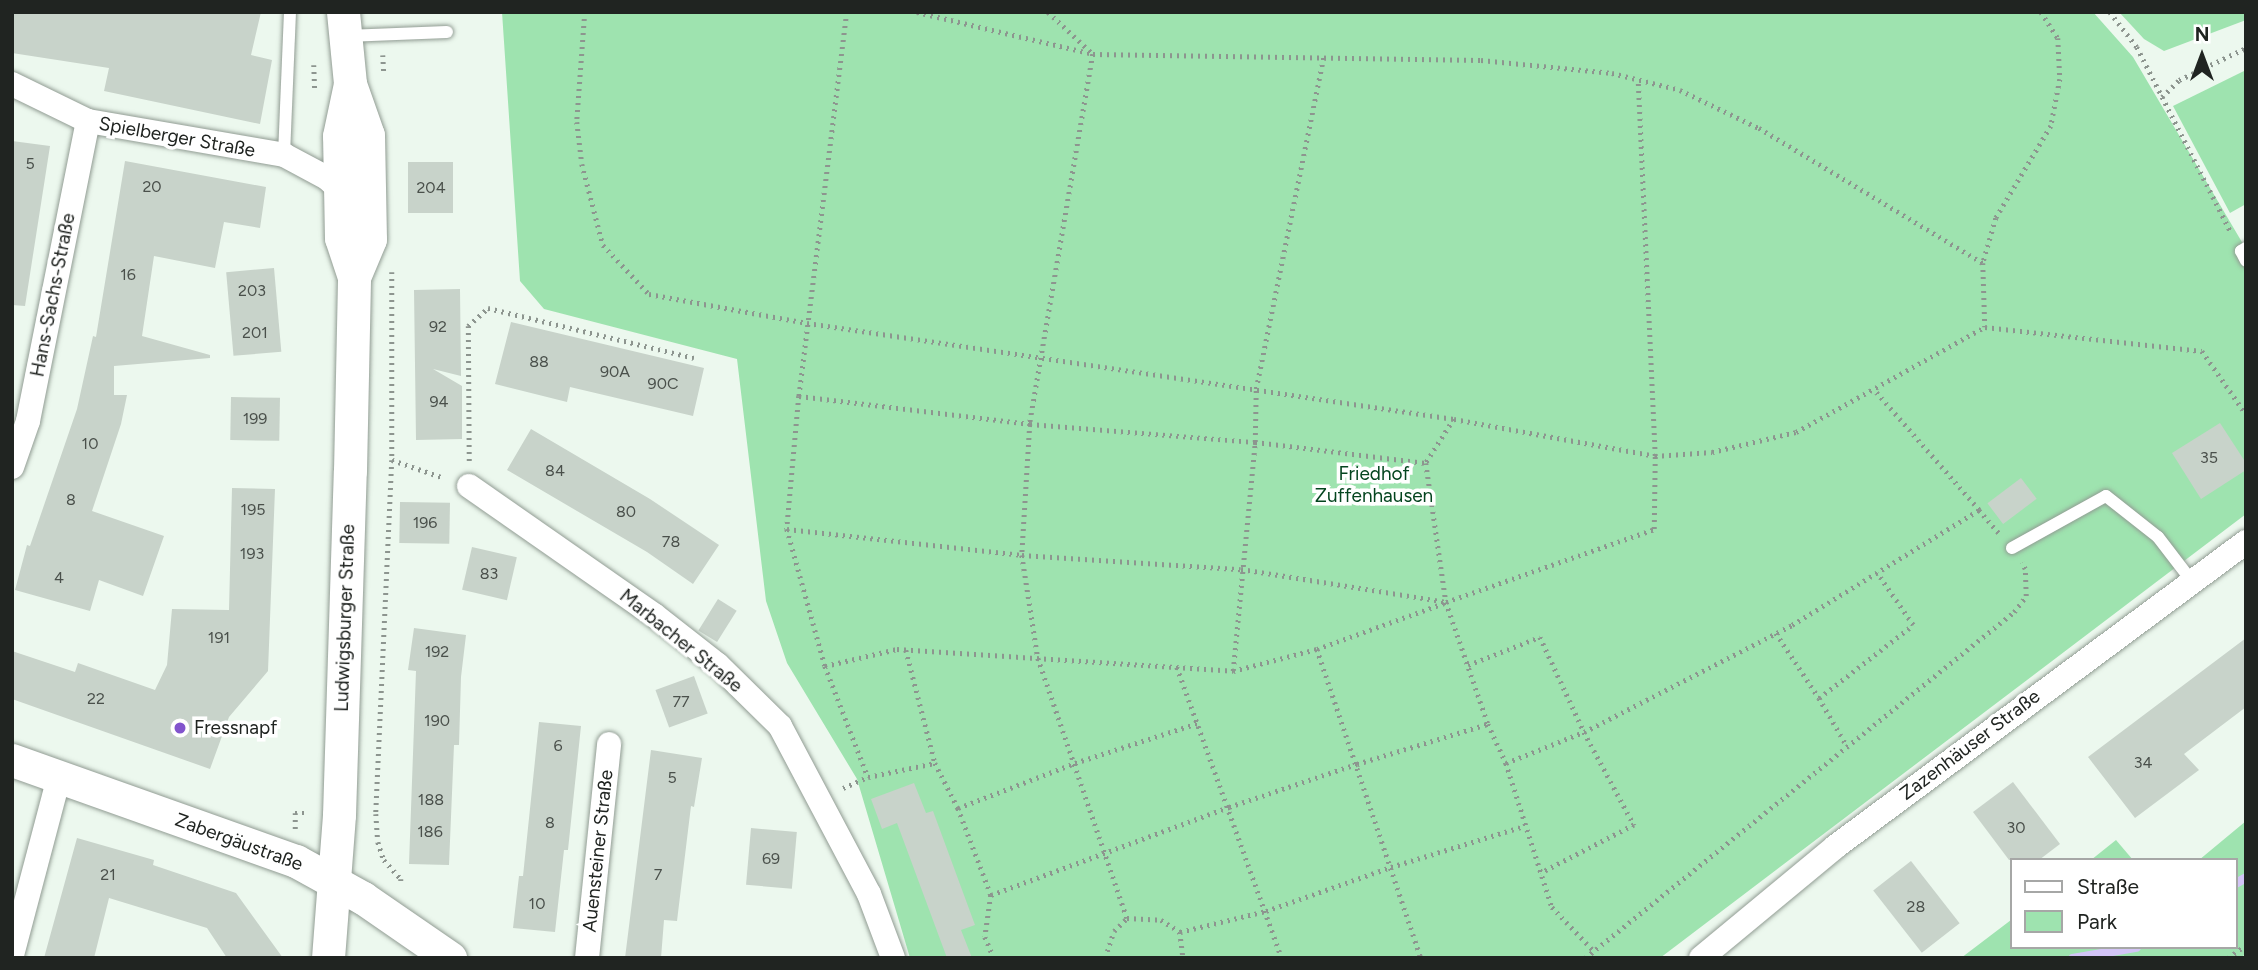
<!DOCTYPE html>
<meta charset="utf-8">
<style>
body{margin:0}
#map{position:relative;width:2258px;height:970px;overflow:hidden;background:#ecf8ee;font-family:Figtree,sans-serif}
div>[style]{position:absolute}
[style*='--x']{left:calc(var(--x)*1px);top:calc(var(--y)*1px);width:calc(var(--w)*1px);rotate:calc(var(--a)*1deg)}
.green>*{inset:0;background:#9ee3af}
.stream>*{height:9px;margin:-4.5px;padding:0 4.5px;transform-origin:4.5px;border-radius:4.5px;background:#d2c4f6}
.building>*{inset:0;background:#c8d3ca;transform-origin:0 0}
.path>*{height:4.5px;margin-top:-2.25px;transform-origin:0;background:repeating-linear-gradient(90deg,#8d958f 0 2px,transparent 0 7px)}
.roads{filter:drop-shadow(0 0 2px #919c93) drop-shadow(0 0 2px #919c93)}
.lane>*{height:12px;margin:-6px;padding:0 6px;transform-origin:6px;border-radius:6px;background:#fff}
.street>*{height:24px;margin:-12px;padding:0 12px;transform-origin:12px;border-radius:12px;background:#fff}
.secondary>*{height:33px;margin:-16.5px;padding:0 16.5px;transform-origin:16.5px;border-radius:16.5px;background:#fff}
.dots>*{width:19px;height:19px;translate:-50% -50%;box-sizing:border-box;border:4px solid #fff;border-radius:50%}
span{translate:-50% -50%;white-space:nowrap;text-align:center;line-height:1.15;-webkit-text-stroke:7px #fff;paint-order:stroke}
.number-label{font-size:16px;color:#4a504b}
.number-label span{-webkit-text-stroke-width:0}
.street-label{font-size:19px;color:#202421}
.park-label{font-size:19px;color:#04451f}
.poi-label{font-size:19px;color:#202421}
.left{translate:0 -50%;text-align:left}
.frame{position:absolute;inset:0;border:14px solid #202421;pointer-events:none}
.legend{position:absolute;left:2010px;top:858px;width:228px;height:91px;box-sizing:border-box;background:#fff;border:2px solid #a6a7a6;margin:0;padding:9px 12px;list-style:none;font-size:21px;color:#202421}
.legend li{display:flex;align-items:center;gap:14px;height:35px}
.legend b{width:35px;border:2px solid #a6a7a6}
.north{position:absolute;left:2167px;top:21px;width:70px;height:70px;-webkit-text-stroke:5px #fff;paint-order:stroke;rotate:0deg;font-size:19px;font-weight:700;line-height:28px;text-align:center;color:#202421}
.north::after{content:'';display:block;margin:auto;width:24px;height:32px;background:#202421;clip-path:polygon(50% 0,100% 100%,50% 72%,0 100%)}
</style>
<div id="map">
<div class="green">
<i style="clip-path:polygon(502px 12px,2093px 12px,2133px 57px,2246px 249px,2246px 514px,1660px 958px,910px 958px,857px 779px,787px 663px,766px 601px,737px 359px,544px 309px,520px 281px)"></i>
<i style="clip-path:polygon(2119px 12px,2246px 12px,2246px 20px,2164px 51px,2144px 39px)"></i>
<i style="clip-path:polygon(2246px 70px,2246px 204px,2230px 213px,2173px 106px)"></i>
<i style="clip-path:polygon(2246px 821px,2246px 954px,2240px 958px,1961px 958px,2011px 920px,2011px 947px,2235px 947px,2235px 860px,2199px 860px)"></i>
<i style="clip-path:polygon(2116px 840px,2133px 860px,2091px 860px)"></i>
</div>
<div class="stream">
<i style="--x:2235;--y:883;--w:13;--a:-29"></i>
<i style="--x:2072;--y:958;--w:65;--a:-9.8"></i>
</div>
<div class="building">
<i style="clip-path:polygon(12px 12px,261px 12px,251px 55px,272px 60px,260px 124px,104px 91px,109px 68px,12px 53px)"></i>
<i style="clip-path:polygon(12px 141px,50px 146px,25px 306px,12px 305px)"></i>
<i style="clip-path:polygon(125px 161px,266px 187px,260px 228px,224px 222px,215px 268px,154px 256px,142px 336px,210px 355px,210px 358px,114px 366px,114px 395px,127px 395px,121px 424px,92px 511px,164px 536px,143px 596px,99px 580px,90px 611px,15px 590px,27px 545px,30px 546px,77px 409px,93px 336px,96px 337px)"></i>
<i style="left:408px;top:162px;width:45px;height:51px"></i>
<i style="left:274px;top:268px;width:84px;height:48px;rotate:85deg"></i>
<i style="clip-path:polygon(460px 289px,461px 376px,433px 369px,462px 386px,462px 439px,416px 440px,414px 290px)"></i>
<i style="clip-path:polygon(511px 322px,704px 368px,693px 416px,570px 387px,567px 402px,495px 384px)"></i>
<i style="left:231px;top:397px;width:49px;height:43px;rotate:1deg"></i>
<i style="clip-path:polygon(2220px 423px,2246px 463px,2246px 470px,2201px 499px,2172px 453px)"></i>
<i style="clip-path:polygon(531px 429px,650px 499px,719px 545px,693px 584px,647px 552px,507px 470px)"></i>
<i style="left:2021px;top:478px;width:26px;height:42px;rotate:53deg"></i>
<i style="clip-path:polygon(232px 488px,275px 489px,268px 671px,229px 717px,210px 769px,12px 699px,12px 651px,75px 672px,78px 663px,155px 690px,167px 665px,172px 609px,229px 610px)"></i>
<i style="left:400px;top:502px;width:50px;height:41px;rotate:1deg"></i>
<i style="left:472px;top:547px;width:46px;height:44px;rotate:13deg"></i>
<i style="left:718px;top:599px;width:22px;height:37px;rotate:32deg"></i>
<i style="clip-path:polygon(414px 628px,466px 635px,461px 677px,459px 745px,454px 745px,449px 865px,409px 864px,416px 671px,408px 670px)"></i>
<i style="clip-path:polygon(2246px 638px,2246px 707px,2184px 754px,2199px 770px,2135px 818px,2088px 757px)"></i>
<i style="left:694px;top:676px;width:40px;height:41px;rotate:70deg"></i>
<i style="clip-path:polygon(539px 722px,581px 726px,568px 850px,564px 850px,555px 932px,513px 928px,519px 876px,523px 876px)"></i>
<i style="clip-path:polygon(651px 750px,702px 758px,694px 807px,691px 806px,677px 921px,664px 920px,661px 958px,625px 958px)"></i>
<i style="clip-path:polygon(2013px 782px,2060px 844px,2039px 860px,2009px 860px,1973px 812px)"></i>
<i style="clip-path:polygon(914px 783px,926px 813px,933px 811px,975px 925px,961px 930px,972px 958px,947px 958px,897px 823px,882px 829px,871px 799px)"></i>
<i style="left:751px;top:828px;width:46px;height:57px;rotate:5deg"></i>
<i style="clip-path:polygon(77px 838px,154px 860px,153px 865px,236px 893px,283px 958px,227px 958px,207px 928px,109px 898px,94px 958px,44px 958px)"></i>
<i style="left:1911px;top:861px;width:79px;height:48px;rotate:52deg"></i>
</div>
<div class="path">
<i style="--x:585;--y:12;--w:110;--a:94.2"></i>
<i style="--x:577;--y:122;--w:42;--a:83.2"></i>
<i style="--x:582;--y:164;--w:84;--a:75.5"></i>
<i style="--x:603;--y:245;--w:67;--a:46.8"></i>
<i style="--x:649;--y:294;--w:161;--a:10.4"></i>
<i style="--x:807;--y:323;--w:654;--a:8.44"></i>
<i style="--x:1454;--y:419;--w:204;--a:10.4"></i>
<i style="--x:1655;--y:456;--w:57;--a:-4"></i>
<i style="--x:1712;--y:452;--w:86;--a:-13.4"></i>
<i style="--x:1796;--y:432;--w:216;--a:-29.1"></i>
<i style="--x:847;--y:12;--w:387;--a:97.1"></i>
<i style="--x:799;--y:396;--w:134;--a:95.2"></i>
<i style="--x:787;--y:529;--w:142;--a:74.5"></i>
<i style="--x:825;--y:666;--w:119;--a:68.8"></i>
<i style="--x:868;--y:777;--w:68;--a:-11.8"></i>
<i style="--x:935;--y:763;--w:51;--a:62.9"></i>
<i style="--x:958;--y:808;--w:93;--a:69.2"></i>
<i style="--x:991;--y:895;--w:42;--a:98.1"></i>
<i style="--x:985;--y:937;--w:23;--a:67"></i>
<i style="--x:917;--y:12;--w:181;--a:13.4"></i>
<i style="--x:1093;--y:54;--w:388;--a:0.9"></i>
<i style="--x:1481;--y:60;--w:132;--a:5.7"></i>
<i style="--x:1612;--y:73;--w:70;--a:14"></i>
<i style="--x:1680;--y:90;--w:88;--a:25.7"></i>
<i style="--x:1759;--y:128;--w:262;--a:31.1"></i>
<i style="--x:1048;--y:12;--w:62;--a:43"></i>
<i style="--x:1093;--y:54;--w:375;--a:99.7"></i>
<i style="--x:1030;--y:424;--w:131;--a:93.5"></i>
<i style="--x:1022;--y:555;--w:104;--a:81.2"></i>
<i style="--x:1038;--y:658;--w:275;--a:71.1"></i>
<i style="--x:1127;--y:918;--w:34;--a:3"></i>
<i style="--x:1161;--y:920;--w:22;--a:32"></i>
<i style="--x:1180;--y:932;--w:89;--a:-13.7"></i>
<i style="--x:1266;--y:911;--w:133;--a:-19.4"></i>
<i style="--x:1391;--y:867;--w:139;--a:-17.1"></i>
<i style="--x:2041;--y:12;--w:31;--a:57"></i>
<i style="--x:2058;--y:38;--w:41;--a:87.2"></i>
<i style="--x:2060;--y:79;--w:48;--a:100.8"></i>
<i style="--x:2051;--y:126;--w:107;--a:120.9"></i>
<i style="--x:1996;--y:218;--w:47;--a:106.1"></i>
<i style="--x:1983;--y:263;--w:64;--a:88.2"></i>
<i style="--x:1985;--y:327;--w:218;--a:6.3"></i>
<i style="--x:2202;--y:351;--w:77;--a:55.1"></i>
<i style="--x:2110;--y:12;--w:44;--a:52.4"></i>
<i style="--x:2137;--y:47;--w:208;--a:63.1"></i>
<i style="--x:383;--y:55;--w:19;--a:87"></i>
<i style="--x:314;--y:65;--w:23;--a:88"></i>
<i style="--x:2162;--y:97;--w:24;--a:-45"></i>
<i style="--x:2179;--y:80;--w:74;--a:-25.5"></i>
<i style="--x:392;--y:272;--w:188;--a:90"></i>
<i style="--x:392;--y:460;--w:354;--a:92.6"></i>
<i style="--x:376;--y:814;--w:28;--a:86"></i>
<i style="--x:378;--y:842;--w:19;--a:72"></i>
<i style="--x:384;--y:860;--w:25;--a:48"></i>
<i style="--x:401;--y:879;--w:6;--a:90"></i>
<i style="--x:799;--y:396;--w:233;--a:6.9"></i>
<i style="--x:1030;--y:424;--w:226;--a:4.6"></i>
<i style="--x:1255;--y:442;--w:172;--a:7"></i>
<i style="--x:1454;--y:419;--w:52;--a:122.5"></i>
<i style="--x:1426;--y:463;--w:140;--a:81.8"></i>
<i style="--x:1446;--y:602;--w:129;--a:71"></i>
<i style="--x:1488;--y:724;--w:43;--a:65.2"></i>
<i style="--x:1506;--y:763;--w:84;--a:-21.7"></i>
<i style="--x:1584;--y:732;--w:234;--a:-27.2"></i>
<i style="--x:1792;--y:625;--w:220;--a:-31.6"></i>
<i style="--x:1979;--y:510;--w:159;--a:-131.2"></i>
<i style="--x:392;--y:460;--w:55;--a:19.1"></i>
<i style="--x:469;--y:461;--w:135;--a:-90.4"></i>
<i style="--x:468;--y:326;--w:27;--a:-42"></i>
<i style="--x:488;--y:308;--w:212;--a:13.6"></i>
<i style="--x:1979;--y:510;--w:32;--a:49"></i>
<i style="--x:787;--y:529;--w:236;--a:6.3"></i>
<i style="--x:1022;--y:555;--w:219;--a:3.7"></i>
<i style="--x:1241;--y:569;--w:208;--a:9.1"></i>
<i style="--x:1446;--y:602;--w:220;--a:-19.3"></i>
<i style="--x:1654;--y:529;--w:73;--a:-89.2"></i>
<i style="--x:1655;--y:456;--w:377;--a:-92.6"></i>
<i style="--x:1776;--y:633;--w:78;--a:56.5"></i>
<i style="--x:1819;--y:698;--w:119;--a:-37.8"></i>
<i style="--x:1913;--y:625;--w:63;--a:-124.7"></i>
<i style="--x:1317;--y:649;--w:326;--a:71.4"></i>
<i style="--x:906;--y:650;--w:117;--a:75.6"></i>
<i style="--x:1468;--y:665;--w:77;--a:-21.3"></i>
<i style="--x:1540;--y:637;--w:105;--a:65.1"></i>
<i style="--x:1584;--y:732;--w:106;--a:61.7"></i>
<i style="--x:1634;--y:825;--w:105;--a:152.7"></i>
<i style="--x:825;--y:666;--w:74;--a:-13.3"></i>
<i style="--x:897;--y:649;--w:337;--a:3.7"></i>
<i style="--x:1233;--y:671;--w:87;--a:-14.7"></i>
<i style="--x:1317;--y:649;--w:135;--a:-19.9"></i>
<i style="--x:1177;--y:667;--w:309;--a:70.2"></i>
<i style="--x:1233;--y:671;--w:230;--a:-84.5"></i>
<i style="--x:1255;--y:442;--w:53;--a:-88.9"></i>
<i style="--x:1256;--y:389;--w:340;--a:-78.5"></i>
<i style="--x:1819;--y:698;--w:56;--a:59.7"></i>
<i style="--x:1506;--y:763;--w:151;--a:72.3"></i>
<i style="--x:1552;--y:907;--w:59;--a:46.4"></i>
<i style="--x:843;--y:788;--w:27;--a:-24"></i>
<i style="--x:958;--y:808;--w:125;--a:-21"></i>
<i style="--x:1075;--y:763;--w:129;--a:-18"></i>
<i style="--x:295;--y:829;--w:16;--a:-90"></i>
<i style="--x:295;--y:813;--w:13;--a:0"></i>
<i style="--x:991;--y:895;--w:254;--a:-20.3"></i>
<i style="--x:1229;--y:807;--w:135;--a:-18.6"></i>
<i style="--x:1357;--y:764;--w:137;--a:-17"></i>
<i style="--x:1180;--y:932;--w:26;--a:83"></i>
<i style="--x:1105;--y:958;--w:28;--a:-72"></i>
<i style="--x:1114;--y:931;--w:18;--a:-45"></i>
<i style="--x:1585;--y:958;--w:551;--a:-38.89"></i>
<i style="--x:2014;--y:612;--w:20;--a:-53"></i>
<i style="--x:2026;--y:596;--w:27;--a:-92"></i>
<i style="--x:2025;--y:569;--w:7;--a:-117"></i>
<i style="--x:2228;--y:958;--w:22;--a:-36"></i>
</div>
<div class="roads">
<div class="lane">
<i style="--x:346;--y:36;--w:101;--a:-2.3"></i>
<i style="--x:284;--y:155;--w:143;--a:-87.6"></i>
<i style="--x:2246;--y:248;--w:6;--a:149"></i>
<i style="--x:2241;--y:251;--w:11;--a:63"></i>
<i style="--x:2012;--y:548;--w:107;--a:-29"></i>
<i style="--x:2106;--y:496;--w:66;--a:38.3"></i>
<i style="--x:2158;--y:537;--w:54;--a:52.5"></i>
</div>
<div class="street">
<i style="--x:12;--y:84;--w:85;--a:26"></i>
<i style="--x:88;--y:121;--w:199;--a:9.8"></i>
<i style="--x:284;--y:155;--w:49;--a:28.1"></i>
<i style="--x:327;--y:178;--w:18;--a:43"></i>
<i style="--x:12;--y:467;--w:49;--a:-70.8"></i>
<i style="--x:28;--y:421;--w:306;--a:-78.7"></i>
<i style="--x:469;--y:486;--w:226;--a:34.9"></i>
<i style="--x:654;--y:615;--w:81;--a:38"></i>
<i style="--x:718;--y:665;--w:87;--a:44.5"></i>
<i style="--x:780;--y:726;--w:190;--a:62.1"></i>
<i style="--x:869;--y:894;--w:68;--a:69.4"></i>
<i style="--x:12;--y:955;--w:184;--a:-75.2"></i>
<i style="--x:587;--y:958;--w:215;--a:-84.1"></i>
<i style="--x:1701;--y:958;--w:174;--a:-39.6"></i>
<i style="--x:1835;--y:847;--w:512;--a:-36.58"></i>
</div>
<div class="secondary">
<i style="--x:343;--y:12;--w:72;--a:84.4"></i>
<i style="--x:350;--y:84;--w:54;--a:70.6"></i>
<i style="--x:368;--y:135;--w:104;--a:88.9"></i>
<i style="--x:370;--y:239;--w:41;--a:112.8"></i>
<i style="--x:12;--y:760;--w:301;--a:19.6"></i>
<i style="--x:296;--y:861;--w:77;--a:28.9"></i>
<i style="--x:363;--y:898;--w:106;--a:34.6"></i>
<i style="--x:328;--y:958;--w:143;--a:-85.6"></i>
<i style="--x:339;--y:815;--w:344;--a:-88.2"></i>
<i style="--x:350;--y:471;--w:194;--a:-88.8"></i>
<i style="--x:354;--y:277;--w:41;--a:-108.4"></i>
<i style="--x:341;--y:238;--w:102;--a:-91.1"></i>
<i style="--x:339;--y:136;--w:53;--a:-78.1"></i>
</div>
</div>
<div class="dots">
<i style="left:180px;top:728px;background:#8254cd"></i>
</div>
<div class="number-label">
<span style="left:30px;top:164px">5</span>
<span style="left:152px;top:187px">20</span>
<span style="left:431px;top:188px">204</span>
<span style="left:128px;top:275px">16</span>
<span style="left:252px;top:291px">203</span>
<span style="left:438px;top:327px">92</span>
<span style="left:255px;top:333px">201</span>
<span style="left:539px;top:362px">88</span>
<span style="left:615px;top:372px">90A</span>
<span style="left:663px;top:384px">90C</span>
<span style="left:439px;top:402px">94</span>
<span style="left:255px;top:419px">199</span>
<span style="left:90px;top:444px">10</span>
<span style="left:2209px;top:458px">35</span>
<span style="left:555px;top:471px">84</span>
<span style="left:71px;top:500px">8</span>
<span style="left:253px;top:510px">195</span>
<span style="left:626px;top:512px">80</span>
<span style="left:425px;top:523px">196</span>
<span style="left:671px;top:542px">78</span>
<span style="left:252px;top:554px">193</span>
<span style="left:489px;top:574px">83</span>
<span style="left:59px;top:578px">4</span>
<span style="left:219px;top:638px">191</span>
<span style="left:437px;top:652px">192</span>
<span style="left:96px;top:699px">22</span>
<span style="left:681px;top:702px">77</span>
<span style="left:437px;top:721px">190</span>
<span style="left:558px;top:746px">6</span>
<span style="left:2143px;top:763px">34</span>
<span style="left:672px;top:778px">5</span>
<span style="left:431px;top:800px">188</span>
<span style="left:550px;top:823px">8</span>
<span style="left:2016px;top:828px">30</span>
<span style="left:430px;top:832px">186</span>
<span style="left:771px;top:859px">69</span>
<span style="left:108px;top:875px">21</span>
<span style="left:658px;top:875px">7</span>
<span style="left:537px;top:904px">10</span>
<span style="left:1916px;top:907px">28</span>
</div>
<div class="street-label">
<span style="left:177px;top:137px;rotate:10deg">Spielberger Straße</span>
<span style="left:53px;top:295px;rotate:-79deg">Hans-Sachs-Straße</span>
<span style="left:345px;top:618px;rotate:-88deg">Ludwigsburger Straße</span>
<span style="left:681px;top:641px;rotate:39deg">Marbacher Straße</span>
<span style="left:1970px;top:745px;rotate:-37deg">Zazenhäuser Straße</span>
<span style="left:239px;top:842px;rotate:20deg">Zabergäustraße</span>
<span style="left:598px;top:851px;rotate:-84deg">Auensteiner Straße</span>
</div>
<div class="park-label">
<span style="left:1374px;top:485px">Friedhof<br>Zuffenhausen</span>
</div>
<div class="poi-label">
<span class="left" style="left:194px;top:728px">Fressnapf</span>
</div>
<div class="frame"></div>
<ul class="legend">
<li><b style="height:9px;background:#fff"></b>Straße</li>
<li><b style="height:19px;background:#9ee3af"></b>Park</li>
</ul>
<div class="north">N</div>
</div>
